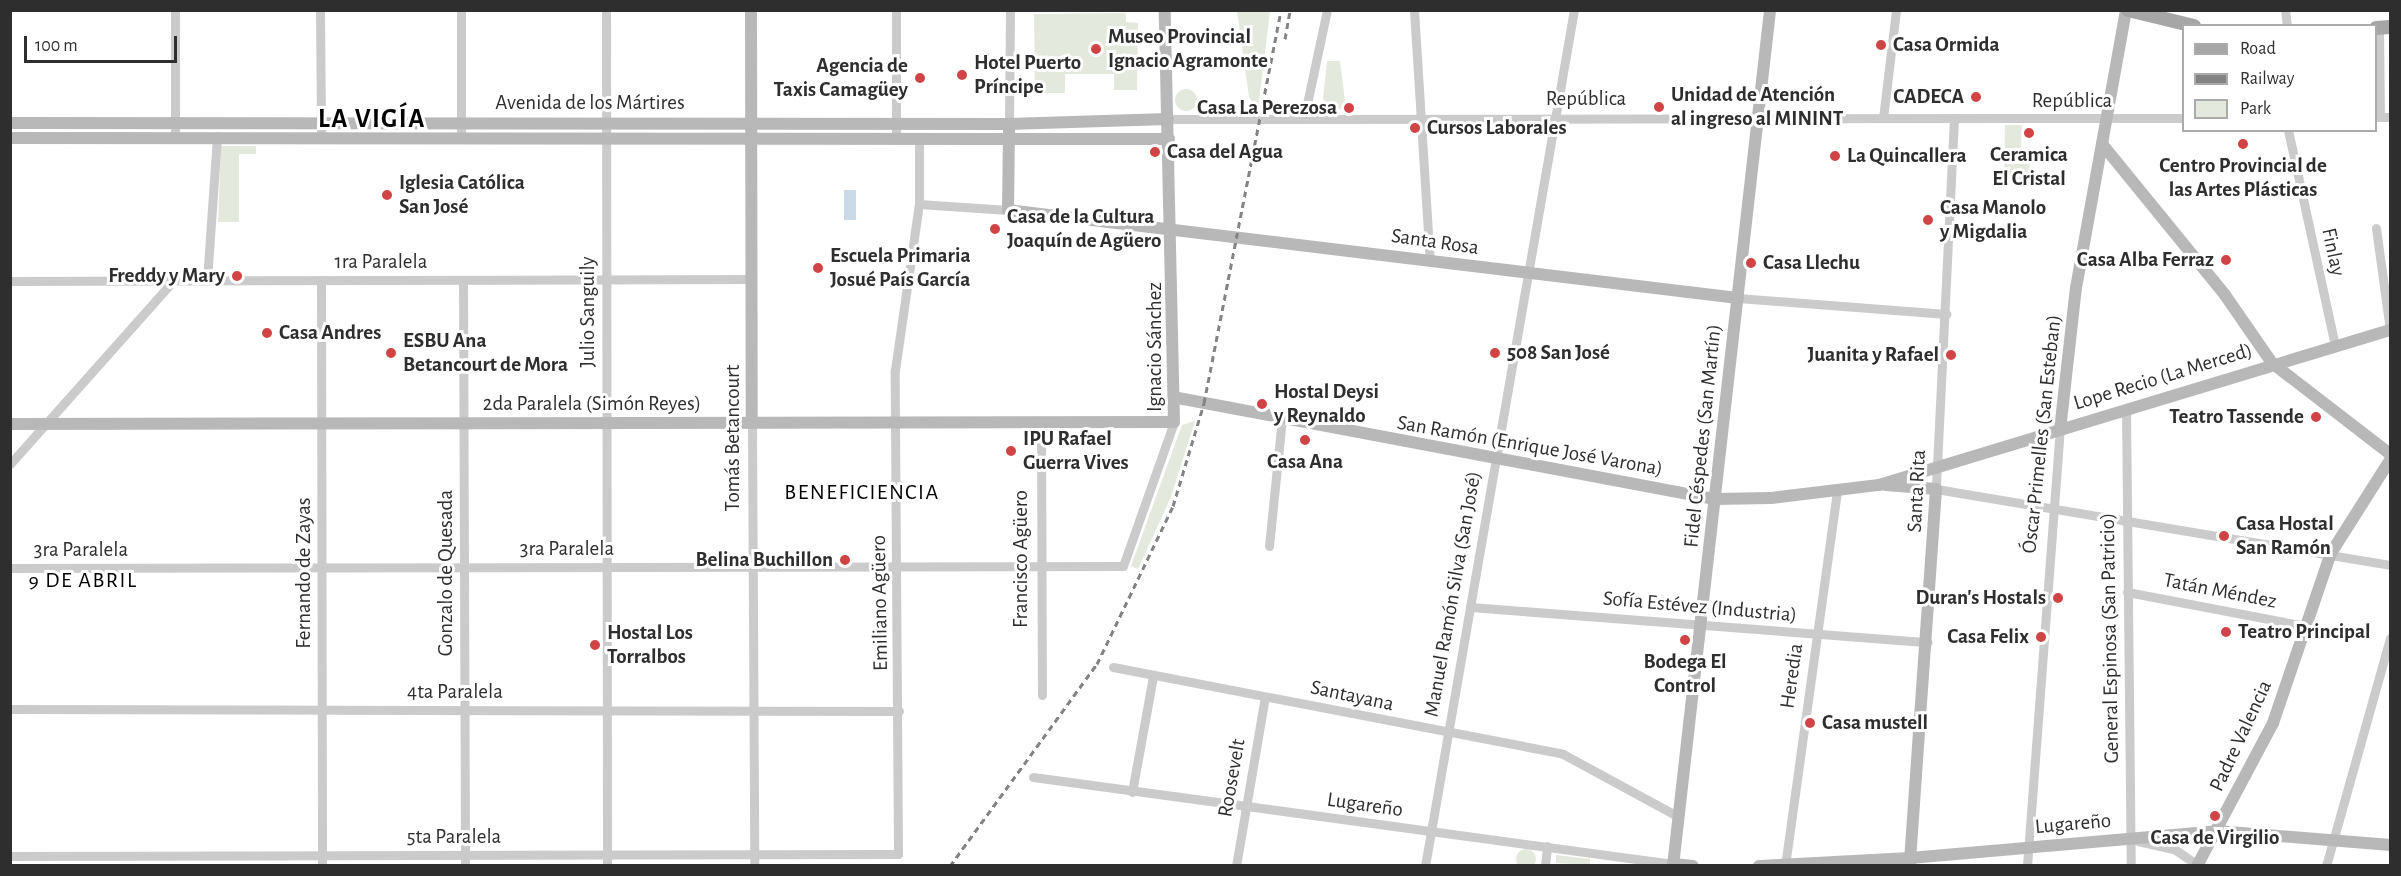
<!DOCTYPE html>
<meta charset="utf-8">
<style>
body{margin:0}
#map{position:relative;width:2401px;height:876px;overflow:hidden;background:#fff;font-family:"Alegreya Sans",sans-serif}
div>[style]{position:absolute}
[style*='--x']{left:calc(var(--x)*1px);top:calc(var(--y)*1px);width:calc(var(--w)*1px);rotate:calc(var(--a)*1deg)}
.green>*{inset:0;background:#e3e9dd}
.round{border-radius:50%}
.water>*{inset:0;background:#cbdae7;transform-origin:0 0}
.street>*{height:9px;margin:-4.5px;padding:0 4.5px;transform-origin:4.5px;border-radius:4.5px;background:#cbcbcb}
.secondary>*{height:12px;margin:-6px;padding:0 6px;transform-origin:6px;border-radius:6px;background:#b8b8b8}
.primary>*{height:14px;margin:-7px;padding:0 7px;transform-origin:7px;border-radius:7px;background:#a6a6a6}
.rail>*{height:3px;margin-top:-1.5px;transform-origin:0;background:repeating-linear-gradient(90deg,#838383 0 6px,transparent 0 10.5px)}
.dots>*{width:16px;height:16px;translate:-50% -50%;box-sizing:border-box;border:3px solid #fff;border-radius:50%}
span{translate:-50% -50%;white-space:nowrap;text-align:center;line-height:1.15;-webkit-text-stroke:6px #fff;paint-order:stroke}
.poi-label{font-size:21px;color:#2e2e2e;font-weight:700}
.left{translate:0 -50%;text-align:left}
.right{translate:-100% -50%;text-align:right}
.street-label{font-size:21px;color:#2e2e2e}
.neighbourhood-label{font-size:22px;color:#000;letter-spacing:1.5px}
.district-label{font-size:27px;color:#000;font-weight:700;letter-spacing:1.5px}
.frame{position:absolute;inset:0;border:12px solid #2e2e2e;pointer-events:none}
.legend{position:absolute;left:2182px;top:24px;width:195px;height:108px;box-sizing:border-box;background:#fff;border:2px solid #ababab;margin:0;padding:8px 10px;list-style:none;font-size:18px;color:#2e2e2e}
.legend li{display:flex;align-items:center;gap:12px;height:30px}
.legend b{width:30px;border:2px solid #ababab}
.scale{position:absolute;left:24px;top:36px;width:153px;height:27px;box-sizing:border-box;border:3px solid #2e2e2e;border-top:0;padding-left:8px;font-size:18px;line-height:21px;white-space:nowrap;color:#2e2e2e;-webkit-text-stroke:4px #fff;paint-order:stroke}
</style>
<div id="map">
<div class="green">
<i style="clip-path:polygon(1237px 11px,1270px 11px,1258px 110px,1249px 97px)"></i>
<i style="clip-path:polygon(1126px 13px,1126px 22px,1138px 23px,1137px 90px,1114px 90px,1114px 74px,1065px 74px,1065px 93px,1035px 93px,1034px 14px)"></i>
<i style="clip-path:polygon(1327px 61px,1340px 61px,1346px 109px,1331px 109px,1323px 99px)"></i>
<i class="round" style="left:1175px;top:89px;width:22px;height:22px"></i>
<i style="clip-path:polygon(2005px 125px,2022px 125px,2020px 161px,2030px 162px,2028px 187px,2004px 180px)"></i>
<i style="clip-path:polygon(221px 146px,256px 146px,256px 154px,239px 154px,239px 222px,218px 222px)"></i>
<i style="clip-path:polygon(1195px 421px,1171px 497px,1138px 569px,1131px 566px,1182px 425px)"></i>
<i class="round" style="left:1516px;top:849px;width:20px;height:20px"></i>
<i style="clip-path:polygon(1556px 855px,1590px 859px,1590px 865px,1556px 863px)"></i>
</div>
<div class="water">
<i style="left:844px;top:190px;width:12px;height:30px"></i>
</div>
<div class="street">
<i style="--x:320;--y:10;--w:126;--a:89.5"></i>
<i style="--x:606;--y:10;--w:856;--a:89.93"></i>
<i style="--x:1414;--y:10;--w:252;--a:86.4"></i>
<i style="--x:2285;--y:10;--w:16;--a:83"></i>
<i style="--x:2379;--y:28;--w:89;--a:89.4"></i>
<i style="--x:2376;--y:117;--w:14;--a:0"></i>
<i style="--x:1304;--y:118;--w:110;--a:-78"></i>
<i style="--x:1883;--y:118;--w:109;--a:-83.1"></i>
<i style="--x:1954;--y:118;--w:371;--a:92.8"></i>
<i style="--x:1936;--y:489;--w:460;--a:9.5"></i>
<i style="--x:1168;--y:119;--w:1016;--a:-0.06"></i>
<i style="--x:1009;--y:124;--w:114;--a:-89.5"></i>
<i style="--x:2288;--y:130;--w:220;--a:77.7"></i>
<i style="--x:175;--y:136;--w:126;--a:-90"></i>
<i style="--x:461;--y:136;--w:126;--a:-90"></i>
<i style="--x:896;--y:138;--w:128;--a:-90"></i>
<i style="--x:919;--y:204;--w:89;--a:3.9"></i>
<i style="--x:2376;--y:228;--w:103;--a:82.2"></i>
<i style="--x:207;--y:280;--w:144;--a:-86"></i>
<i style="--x:321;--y:280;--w:586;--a:89.9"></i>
<i style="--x:463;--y:280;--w:586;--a:89.8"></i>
<i style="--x:10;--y:281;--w:741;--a:-0.15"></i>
<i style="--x:1738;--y:298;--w:209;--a:4.4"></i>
<i style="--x:2126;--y:410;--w:456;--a:89.4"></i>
<i style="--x:1041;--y:422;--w:273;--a:89.8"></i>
<i style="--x:752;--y:423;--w:443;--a:89.7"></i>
<i style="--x:10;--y:464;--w:245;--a:-48.3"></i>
<i style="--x:1269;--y:546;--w:128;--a:-84.2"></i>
<i style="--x:10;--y:568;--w:1113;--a:-0.1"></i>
<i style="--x:1123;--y:566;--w:153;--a:-70.5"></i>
<i style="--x:2127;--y:592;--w:182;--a:10.8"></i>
<i style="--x:1470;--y:607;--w:459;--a:4.4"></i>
<i style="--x:1113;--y:667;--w:458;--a:10.9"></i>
<i style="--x:1563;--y:754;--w:130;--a:28.5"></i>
<i style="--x:10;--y:709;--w:889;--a:0.13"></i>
<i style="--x:1033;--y:777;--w:646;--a:7.74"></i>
<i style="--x:1132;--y:792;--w:118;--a:-79.7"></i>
<i style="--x:2138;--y:841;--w:37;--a:13"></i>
<i style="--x:2174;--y:849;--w:30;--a:34"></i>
<i style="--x:10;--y:856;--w:888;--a:-0.13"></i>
<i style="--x:898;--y:854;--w:484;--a:-90.4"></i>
<i style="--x:895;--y:370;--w:168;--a:-81.8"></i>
<i style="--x:919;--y:204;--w:66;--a:-90"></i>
<i style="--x:1236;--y:866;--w:171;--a:-80.3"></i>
<i style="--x:1425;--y:866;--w:869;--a:-80.13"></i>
<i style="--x:1545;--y:866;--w:20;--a:-84"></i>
<i style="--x:1785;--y:866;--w:379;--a:-82.1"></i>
<i style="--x:2027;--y:866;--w:437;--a:-85.7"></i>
<i style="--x:2326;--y:866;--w:237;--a:-74.3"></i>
</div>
<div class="secondary">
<i style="--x:751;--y:10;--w:413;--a:89.9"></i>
<i style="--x:10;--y:123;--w:999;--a:0.06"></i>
<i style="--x:1009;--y:124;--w:159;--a:-1.8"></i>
<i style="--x:1009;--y:130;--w:80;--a:90.7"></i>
<i style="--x:1008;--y:210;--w:735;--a:6.87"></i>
<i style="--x:10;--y:138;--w:1159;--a:0.05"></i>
<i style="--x:2102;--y:144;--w:195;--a:50.8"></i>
<i style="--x:2225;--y:295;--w:83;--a:55.3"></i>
<i style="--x:2272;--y:363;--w:149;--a:37.6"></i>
<i style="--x:1178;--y:398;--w:545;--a:10.67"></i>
<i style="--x:1714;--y:499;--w:57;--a:-1"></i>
<i style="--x:1771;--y:498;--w:109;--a:-6.9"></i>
<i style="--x:1879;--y:485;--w:534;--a:-16.87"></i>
<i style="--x:10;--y:424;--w:1164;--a:-0.1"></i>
<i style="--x:1174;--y:422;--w:412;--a:-91.3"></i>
<i style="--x:2060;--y:430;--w:143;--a:-83.6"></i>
<i style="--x:2076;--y:288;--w:282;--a:-79.8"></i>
<i style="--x:1886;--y:485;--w:50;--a:4.6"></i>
<i style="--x:1936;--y:489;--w:376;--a:94"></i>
<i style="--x:1673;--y:864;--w:20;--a:6"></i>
<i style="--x:1673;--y:866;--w:861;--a:-83.53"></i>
<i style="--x:1759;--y:866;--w:151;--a:-3"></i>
<i style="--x:1910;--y:858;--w:308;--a:-5"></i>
<i style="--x:2217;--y:831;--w:174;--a:4.6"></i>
<i style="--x:2197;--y:866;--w:162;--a:-62"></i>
<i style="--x:2273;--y:723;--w:180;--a:-71.2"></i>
<i style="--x:2331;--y:553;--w:110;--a:-57.6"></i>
</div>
<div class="primary">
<i style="--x:2128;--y:10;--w:68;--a:13.6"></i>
<i style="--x:2376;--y:28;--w:14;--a:-4"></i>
</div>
<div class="rail">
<i style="--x:1285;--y:39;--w:29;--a:-80"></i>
<i style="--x:950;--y:866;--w:250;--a:-54"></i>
<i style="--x:1097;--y:664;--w:175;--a:-64.3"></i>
<i style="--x:1173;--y:506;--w:108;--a:-73.2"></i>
<i style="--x:1204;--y:403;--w:400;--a:-78.9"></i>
</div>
<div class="dots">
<i style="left:1881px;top:45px;background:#d04445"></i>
<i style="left:1096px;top:49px;background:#d04445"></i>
<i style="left:962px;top:75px;background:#d04445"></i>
<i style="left:920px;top:78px;background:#d04445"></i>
<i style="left:1976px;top:97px;background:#d04445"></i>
<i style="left:1659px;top:107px;background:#d04445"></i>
<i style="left:1349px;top:108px;background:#d04445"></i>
<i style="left:1415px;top:128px;background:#d04445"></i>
<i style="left:2029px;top:133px;background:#d04445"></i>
<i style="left:2243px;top:144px;background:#d04445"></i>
<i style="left:1155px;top:152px;background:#d04445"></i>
<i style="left:1835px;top:156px;background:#d04445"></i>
<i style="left:387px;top:195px;background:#d04445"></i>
<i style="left:1928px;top:220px;background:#d04445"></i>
<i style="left:995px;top:229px;background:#d04445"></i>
<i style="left:2226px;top:260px;background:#d04445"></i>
<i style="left:1751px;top:263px;background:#d04445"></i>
<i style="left:818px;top:268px;background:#d04445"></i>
<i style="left:237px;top:276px;background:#d04445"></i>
<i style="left:267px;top:333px;background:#d04445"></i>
<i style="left:391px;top:353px;background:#d04445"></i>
<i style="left:1495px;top:353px;background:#d04445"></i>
<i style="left:1951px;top:355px;background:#d04445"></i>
<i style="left:1262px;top:404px;background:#d04445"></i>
<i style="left:2316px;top:417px;background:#d04445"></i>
<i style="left:1305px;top:440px;background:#d04445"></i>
<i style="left:1011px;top:451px;background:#d04445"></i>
<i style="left:2224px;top:536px;background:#d04445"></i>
<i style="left:845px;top:560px;background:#d04445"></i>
<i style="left:2058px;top:598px;background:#d04445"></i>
<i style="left:2226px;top:632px;background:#d04445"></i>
<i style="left:2041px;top:637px;background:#d04445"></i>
<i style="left:1685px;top:640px;background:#d04445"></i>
<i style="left:595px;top:645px;background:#d04445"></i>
<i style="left:1810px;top:723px;background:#d04445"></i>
<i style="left:2215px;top:816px;background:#d04445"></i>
</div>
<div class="poi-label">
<span class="left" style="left:1108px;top:49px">Museo Provincial<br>Ignacio Agramonte</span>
<span class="left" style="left:1893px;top:45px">Casa Ormida</span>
<span class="left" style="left:974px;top:75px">Hotel Puerto<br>Príncipe</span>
<span class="right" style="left:908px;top:78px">Agencia de<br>Taxis Camagüey</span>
<span class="left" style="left:1671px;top:107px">Unidad de Atención<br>al ingreso al MININT</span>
<span class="right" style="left:1964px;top:97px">CADECA</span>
<span class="right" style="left:1337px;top:108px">Casa La Perezosa</span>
<span class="left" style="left:1427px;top:128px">Cursos Laborales</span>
<span class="left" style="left:1167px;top:152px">Casa del Agua</span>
<span style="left:2029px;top:167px">Ceramica<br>El Cristal</span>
<span class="left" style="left:1847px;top:156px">La Quincallera</span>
<span style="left:2243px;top:178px">Centro Provincial de<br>las Artes Plásticas</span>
<span class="left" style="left:399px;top:195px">Iglesia Católica<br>San José</span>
<span class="left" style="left:1940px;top:220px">Casa Manolo<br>y Migdalia</span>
<span class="left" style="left:1007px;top:229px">Casa de la Cultura<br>Joaquín de Agüero</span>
<span class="left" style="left:830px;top:268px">Escuela Primaria<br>Josué País García</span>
<span class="right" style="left:2214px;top:260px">Casa Alba Ferraz</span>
<span class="left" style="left:1763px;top:263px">Casa Llechu</span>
<span class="right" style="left:225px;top:276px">Freddy y Mary</span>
<span class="left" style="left:279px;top:333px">Casa Andres</span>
<span class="left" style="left:403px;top:353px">ESBU Ana<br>Betancourt de Mora</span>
<span class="left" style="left:1507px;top:353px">508 San José</span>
<span class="right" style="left:1939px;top:355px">Juanita y Rafael</span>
<span class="left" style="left:1274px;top:404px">Hostal Deysi<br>y Reynaldo</span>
<span class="right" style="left:2304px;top:417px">Teatro Tassende</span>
<span class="left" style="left:1023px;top:451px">IPU Rafael<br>Guerra Vives</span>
<span style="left:1305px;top:462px">Casa Ana</span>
<span class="left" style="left:2236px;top:536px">Casa Hostal<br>San Ramón</span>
<span class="right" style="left:833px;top:560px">Belina Buchillon</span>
<span class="right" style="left:2046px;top:598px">Duran's Hostals</span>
<span class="left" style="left:2238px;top:632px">Teatro Principal</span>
<span class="left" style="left:607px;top:645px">Hostal Los<br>Torralbos</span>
<span class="right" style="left:2029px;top:637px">Casa Felix</span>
<span style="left:1685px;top:674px">Bodega El<br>Control</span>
<span class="left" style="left:1822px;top:723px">Casa mustell</span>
<span style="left:2215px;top:838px">Casa de Virgilio</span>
</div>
<div class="street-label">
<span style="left:1586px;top:99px">República</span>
<span style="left:2072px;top:101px">República</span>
<span style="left:590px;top:103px">Avenida de los Mártires</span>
<span style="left:1435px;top:242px;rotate:8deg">Santa Rosa</span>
<span style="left:2333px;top:252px;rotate:78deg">Finlay</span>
<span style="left:381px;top:262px">1ra Paralela</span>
<span style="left:588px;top:312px;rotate:-90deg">Julio Sanguily</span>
<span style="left:1155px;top:347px;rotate:-90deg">Ignacio Sánchez</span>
<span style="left:2163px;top:377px;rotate:-17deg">Lope Recio (La Merced)</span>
<span style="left:592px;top:404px">2da Paralela (Simón Reyes)</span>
<span style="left:2042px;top:434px;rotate:-84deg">Óscar Primelles (San Esteban)</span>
<span style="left:1703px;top:436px;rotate:-84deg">Fidel Céspedes (San Martín)</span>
<span style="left:733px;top:438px;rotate:-90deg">Tomás Betancourt</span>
<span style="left:1530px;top:446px;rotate:10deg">San Ramón (Enrique José Varona)</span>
<span style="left:1917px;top:491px;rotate:-87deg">Santa Rita</span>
<span style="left:567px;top:549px">3ra Paralela</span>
<span style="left:81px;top:550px">3ra Paralela</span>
<span style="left:1021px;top:559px;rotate:-90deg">Francisco Agüero</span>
<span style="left:304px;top:573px;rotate:-90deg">Fernando de Zayas</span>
<span style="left:446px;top:573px;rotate:-90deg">Gonzalo de Quesada</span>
<span style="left:2220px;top:591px;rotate:11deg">Tatán Méndez</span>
<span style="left:1453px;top:594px;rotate:-80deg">Manuel Ramón Silva (San José)</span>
<span style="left:880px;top:603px;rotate:-91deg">Emiliano Agüero</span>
<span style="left:1700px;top:607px;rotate:5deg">Sofía Estévez (Industria)</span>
<span style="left:2110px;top:638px;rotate:-91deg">General Espinosa (San Patricio)</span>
<span style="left:1792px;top:676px;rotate:-82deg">Heredia</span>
<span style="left:455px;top:692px">4ta Paralela</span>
<span style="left:1352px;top:696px;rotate:12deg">Santayana</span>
<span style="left:2241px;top:736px;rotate:-65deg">Padre Valencia</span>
<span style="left:1232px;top:778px;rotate:-80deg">Roosevelt</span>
<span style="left:1365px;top:805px;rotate:8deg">Lugareño</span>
<span style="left:2073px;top:824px;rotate:-5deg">Lugareño</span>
<span style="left:454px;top:837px">5ta Paralela</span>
</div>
<div class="neighbourhood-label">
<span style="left:862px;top:493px">BENEFICIENCIA</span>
<span style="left:83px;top:581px">9 DE ABRIL</span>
</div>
<div class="district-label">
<span style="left:372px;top:119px">LA VIGÍA</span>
</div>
<div class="frame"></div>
<ul class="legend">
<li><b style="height:8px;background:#a6a6a6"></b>Road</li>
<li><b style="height:8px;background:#838383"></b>Railway</li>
<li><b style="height:16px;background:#e3e9dd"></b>Park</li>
</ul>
<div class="scale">100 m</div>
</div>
